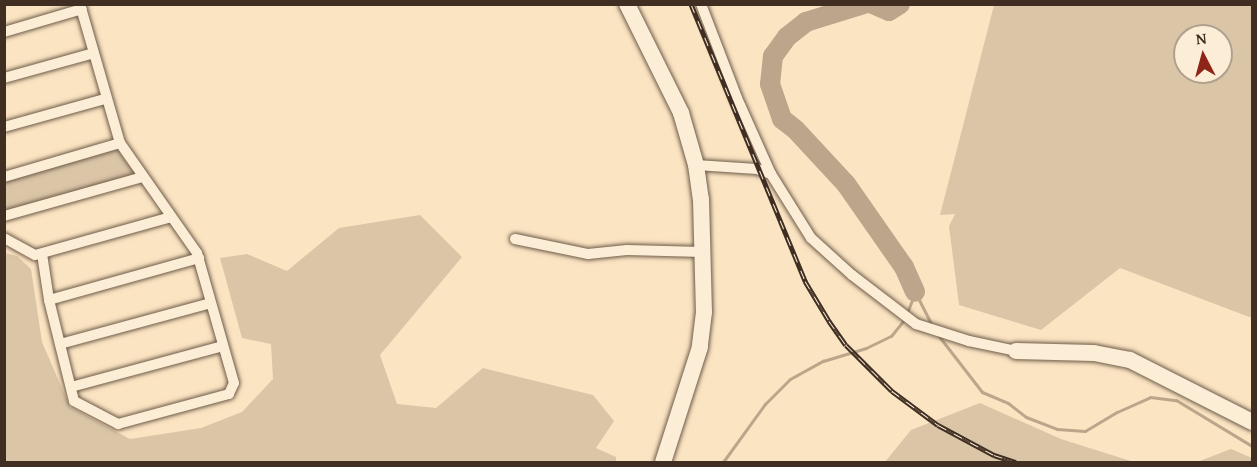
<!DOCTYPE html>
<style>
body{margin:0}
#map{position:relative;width:1257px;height:467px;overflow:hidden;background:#fbe4c2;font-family:"Gentium Book Plus",serif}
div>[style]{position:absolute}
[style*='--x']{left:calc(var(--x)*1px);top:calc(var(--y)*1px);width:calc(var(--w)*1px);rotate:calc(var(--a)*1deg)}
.green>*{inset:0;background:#dbc5a7}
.stream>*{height:3px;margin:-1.5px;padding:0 1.5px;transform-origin:1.5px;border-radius:1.5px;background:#bba68b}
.river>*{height:20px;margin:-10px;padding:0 10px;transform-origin:10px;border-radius:10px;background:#bba68b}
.roads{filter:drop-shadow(0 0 2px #6e5c49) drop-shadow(0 0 2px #6e5c49)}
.street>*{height:10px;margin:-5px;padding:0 5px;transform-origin:5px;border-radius:5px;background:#fcedd7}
.secondary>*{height:16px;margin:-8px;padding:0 8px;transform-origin:8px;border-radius:8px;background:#fcedd7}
.rail>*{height:5px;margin-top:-2.5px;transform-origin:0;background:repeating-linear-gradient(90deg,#fcedd7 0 9px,#3f2e21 0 18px);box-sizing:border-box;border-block:2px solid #3f2e21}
span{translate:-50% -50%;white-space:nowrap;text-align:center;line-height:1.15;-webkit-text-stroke:4.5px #fcedd7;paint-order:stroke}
.frame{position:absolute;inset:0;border:6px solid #3f2e21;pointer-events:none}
.north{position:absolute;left:1173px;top:24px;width:60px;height:60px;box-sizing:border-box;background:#fcedd7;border:2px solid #b0a18e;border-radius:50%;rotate:354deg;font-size:16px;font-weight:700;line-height:24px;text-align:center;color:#3f2e21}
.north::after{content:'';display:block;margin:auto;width:21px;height:27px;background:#8f2418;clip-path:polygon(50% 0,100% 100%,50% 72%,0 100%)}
</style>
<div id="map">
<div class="green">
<i style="clip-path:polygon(evenodd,994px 5px,1252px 5px,1252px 318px,1120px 268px,1041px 330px,959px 305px,949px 226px,955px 214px,940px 215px,994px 5px,1185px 36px,1221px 36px,1221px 72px,1185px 72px,1185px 36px)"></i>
<i style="clip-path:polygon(114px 150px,118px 151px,134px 172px,130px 176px,5px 211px,5px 181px)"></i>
<i style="clip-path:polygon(420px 215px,462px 257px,380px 355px,397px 404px,436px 408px,483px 368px,593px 395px,614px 421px,596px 448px,616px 457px,616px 462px,5px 462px,5px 253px,17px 256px,31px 269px,42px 342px,70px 407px,130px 439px,201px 428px,242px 412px,273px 379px,271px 344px,242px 338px,220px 258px,247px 254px,287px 271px,339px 228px)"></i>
<i style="clip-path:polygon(980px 403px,1061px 439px,1134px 462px,885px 462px,911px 430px)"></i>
<i style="clip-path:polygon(1231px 449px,1252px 458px,1252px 462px,1197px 462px)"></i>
</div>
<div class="stream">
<i style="--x:915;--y:292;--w:39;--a:63"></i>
<i style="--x:907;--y:313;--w:22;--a:-69"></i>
<i style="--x:938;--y:335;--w:72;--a:52.3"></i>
<i style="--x:982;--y:392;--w:28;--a:23"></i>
<i style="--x:1008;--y:403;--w:23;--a:38"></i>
<i style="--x:1026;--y:417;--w:33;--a:21"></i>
<i style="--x:1057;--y:429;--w:28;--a:4"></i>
<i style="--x:1085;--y:431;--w:37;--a:-31"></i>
<i style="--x:1117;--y:412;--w:36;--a:-24"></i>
<i style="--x:1150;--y:397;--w:26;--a:7"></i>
<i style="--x:1176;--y:400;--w:89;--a:31.2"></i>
<i style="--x:723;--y:462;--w:72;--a:-54.1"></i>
<i style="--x:765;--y:404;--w:35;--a:-45"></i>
<i style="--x:790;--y:379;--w:38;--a:-29"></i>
<i style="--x:823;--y:361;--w:45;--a:-16.8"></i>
<i style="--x:866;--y:348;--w:28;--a:-26"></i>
<i style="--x:891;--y:336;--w:22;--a:-51"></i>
</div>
<div class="river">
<i style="--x:864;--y:4;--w:61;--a:162.8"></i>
<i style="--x:806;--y:22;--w:24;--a:142"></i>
<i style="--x:787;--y:37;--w:24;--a:126"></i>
<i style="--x:773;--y:56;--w:28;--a:96"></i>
<i style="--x:770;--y:84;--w:37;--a:71"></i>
<i style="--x:782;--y:119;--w:16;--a:38"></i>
<i style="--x:795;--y:129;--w:75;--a:47.2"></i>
<i style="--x:846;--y:184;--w:101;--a:55.1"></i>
<i style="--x:904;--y:267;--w:27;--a:66"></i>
<i style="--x:873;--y:4;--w:17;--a:24"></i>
<i style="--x:889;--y:11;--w:13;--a:-32"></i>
</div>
<div class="roads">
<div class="street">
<i style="--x:701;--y:4;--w:101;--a:69"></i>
<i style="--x:737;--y:98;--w:83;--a:65.9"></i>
<i style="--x:771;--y:174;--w:75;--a:58"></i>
<i style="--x:811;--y:238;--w:55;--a:42.1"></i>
<i style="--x:852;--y:275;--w:81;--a:37.4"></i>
<i style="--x:916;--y:324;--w:56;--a:17.8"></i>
<i style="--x:969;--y:341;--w:48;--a:12"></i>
<i style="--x:4;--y:32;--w:81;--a:-16.4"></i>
<i style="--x:4;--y:78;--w:93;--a:-15.5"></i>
<i style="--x:4;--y:127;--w:105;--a:-15.5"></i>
<i style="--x:696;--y:165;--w:61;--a:3.8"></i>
<i style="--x:757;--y:169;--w:15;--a:20"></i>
<i style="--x:4;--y:177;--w:121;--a:-16.3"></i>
<i style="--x:4;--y:216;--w:144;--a:-15.7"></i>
<i style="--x:4;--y:238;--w:35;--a:29"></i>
<i style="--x:35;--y:255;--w:141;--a:-15.6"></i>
<i style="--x:515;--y:239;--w:75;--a:11.6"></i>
<i style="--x:588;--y:254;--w:39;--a:-6"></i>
<i style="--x:627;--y:250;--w:76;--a:1.5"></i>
<i style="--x:42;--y:254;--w:47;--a:81.3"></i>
<i style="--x:49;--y:300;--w:104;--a:76.1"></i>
<i style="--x:74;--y:401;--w:50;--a:27.6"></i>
<i style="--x:118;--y:424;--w:115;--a:-15.1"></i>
<i style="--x:229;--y:394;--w:12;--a:-66"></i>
<i style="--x:234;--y:383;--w:135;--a:-105.9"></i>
<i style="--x:197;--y:253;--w:134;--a:-125"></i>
<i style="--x:120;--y:143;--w:145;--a:-106.1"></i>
<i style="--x:49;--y:300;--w:156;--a:-15.6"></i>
<i style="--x:60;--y:344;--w:156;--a:-15.2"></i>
<i style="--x:71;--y:387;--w:157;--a:-15.1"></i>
</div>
<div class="secondary">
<i style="--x:627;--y:4;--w:122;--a:63.6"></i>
<i style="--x:681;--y:113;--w:54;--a:73.9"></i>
<i style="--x:696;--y:165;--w:34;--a:82"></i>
<i style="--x:701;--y:199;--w:113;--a:88.5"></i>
<i style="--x:704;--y:312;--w:35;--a:97"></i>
<i style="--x:700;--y:347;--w:121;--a:107.8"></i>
<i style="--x:1016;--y:351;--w:78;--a:1.5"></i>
<i style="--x:1094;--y:353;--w:37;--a:11"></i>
<i style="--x:1130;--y:360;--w:137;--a:26.9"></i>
</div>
</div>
<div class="rail">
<i style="--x:691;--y:4;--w:300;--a:67.6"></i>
<i style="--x:805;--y:281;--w:47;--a:59"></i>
<i style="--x:829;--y:321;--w:29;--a:55"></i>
<i style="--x:846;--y:345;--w:65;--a:45"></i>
<i style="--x:892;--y:391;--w:57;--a:36.5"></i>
<i style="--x:938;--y:425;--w:64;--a:28.2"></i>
<i style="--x:994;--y:455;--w:23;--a:18"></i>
</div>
<div class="frame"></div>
<div class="north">N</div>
</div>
